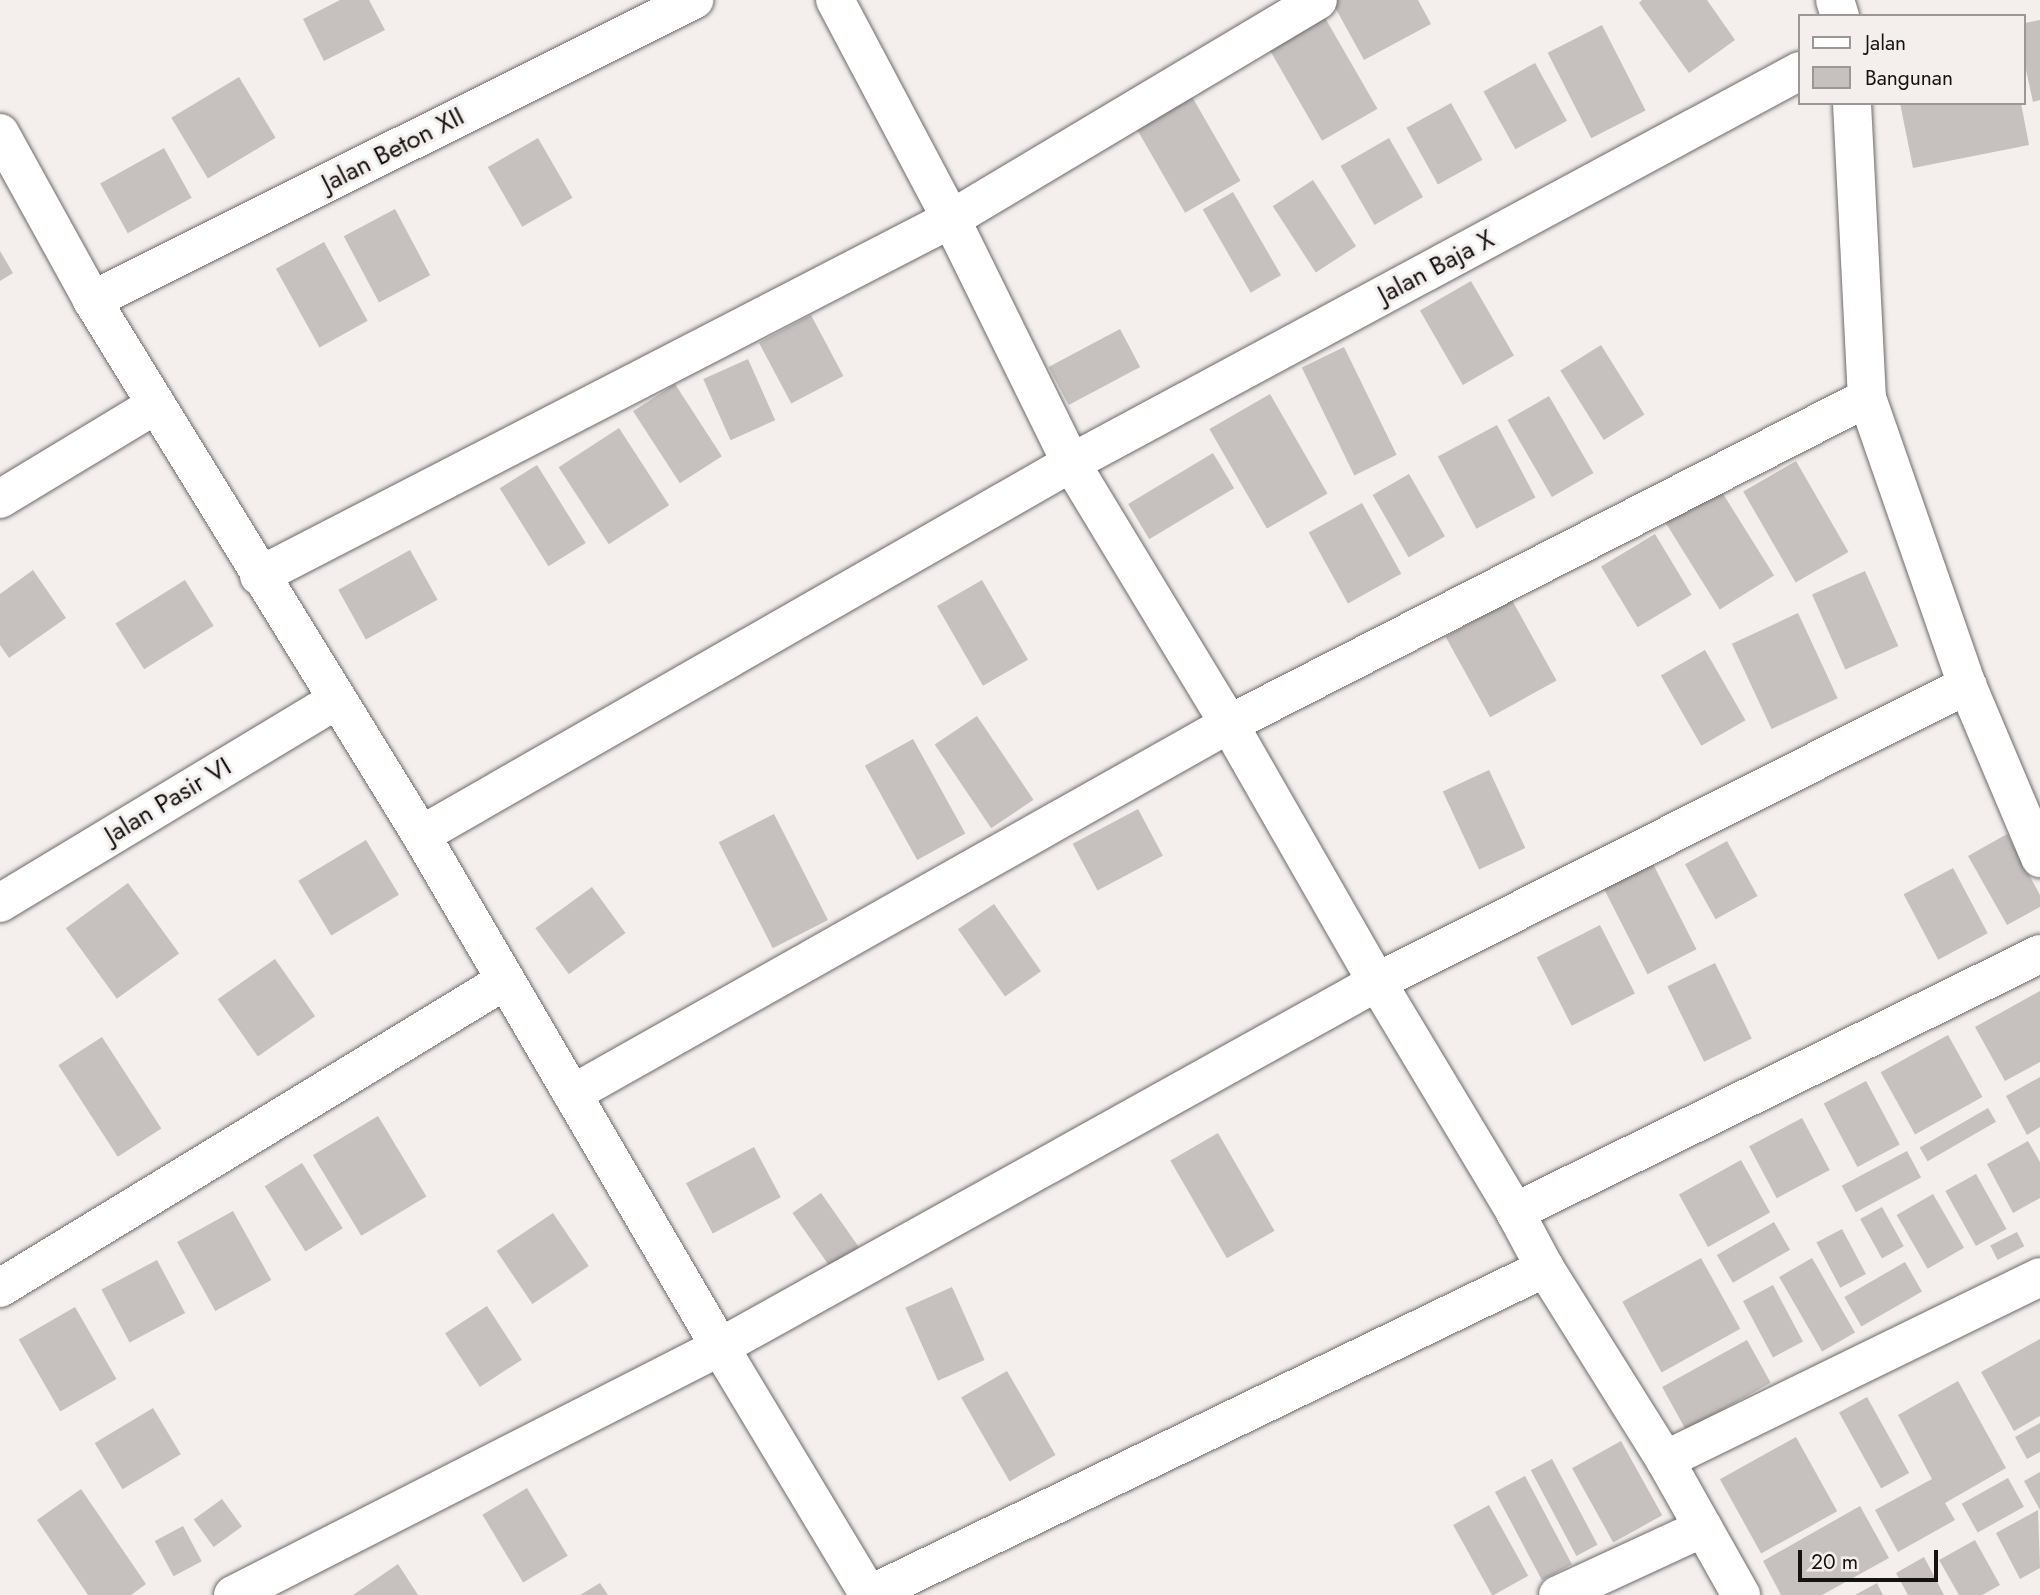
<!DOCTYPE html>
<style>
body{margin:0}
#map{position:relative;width:2040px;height:1595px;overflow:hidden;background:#f4efed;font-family:Jost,sans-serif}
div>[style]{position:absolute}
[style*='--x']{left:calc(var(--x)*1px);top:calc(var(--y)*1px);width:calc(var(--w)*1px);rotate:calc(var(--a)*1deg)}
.building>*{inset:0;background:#c6c1bf;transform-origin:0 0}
.roads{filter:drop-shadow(0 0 2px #6f6a69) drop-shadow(0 0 2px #6f6a69)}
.minor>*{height:38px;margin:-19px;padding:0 19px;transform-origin:19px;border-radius:19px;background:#fff}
span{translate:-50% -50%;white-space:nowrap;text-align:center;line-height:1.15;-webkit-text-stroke:6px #f4efed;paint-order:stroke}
.street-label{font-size:26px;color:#141312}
.legend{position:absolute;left:1798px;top:14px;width:228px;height:91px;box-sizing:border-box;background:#f4efed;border:2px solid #9a9795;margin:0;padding:9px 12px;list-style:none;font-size:21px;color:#141312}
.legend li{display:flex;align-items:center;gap:14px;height:35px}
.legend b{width:35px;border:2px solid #9a9795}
.scale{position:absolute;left:1798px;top:1550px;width:140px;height:32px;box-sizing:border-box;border:4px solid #141312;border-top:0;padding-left:9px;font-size:21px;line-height:24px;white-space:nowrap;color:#141312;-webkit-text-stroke:5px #f4efed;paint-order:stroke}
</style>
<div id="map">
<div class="building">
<i style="clip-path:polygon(340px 0,369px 0,385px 30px,324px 61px,303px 19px)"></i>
<i style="clip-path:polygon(1331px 0,1418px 0,1431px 24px,1364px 60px)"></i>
<i style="clip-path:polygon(1642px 0,1707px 0,1735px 40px,1689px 73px,1639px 3px)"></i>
<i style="left:1317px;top:4px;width:121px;height:64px;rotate:60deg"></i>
<i style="clip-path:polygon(2040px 20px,2040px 100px,2033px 102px,2024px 61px,2024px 23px)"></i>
<i style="left:1602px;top:25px;width:96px;height:61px;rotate:63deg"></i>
<i style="left:1535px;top:63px;width:66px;height:59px;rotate:61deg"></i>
<i style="left:239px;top:77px;width:71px;height:79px;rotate:59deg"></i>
<i style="left:1191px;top:95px;width:99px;height:64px;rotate:60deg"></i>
<i style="left:1451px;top:103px;width:65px;height:51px;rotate:61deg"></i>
<i style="clip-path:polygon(1900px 103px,2021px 103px,2029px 145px,1913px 168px)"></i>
<i style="left:538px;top:138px;width:69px;height:58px;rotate:60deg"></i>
<i style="left:1389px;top:138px;width:68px;height:56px;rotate:60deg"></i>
<i style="left:164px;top:148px;width:57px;height:73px;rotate:61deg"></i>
<i style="left:1313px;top:180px;width:79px;height:48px;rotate:57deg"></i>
<i style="left:1233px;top:192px;width:96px;height:35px;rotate:60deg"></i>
<i style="left:395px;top:209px;width:75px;height:58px;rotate:62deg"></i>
<i style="left:324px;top:242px;width:90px;height:55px;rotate:61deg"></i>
<i style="clip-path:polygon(0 251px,13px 273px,0 281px)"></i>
<i style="left:1471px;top:281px;width:86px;height:59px;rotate:60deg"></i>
<i style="left:811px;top:315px;width:69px;height:59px;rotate:62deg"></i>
<i style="left:1120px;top:329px;width:43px;height:81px;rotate:62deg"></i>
<i style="left:1601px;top:345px;width:82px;height:48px;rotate:58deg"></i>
<i style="left:1344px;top:347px;width:120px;height:47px;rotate:64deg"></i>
<i style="left:748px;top:359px;width:67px;height:49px;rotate:66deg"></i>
<i style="left:675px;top:384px;width:86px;height:50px;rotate:57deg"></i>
<i style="left:1270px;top:394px;width:115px;height:70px;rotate:60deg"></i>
<i style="left:1549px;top:396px;width:89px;height:48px;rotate:60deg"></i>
<i style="left:1497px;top:425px;width:82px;height:67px;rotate:62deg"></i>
<i style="left:619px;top:428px;width:92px;height:72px;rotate:57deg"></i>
<i style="left:1213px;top:453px;width:41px;height:99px;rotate:59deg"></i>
<i style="left:1796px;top:461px;width:105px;height:61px;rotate:60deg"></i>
<i style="left:537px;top:465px;width:92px;height:44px;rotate:58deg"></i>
<i style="left:1409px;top:474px;width:72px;height:42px;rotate:60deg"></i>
<i style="left:1720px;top:489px;width:102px;height:64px;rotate:58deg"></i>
<i style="left:1362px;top:503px;width:81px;height:61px;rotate:61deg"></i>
<i style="left:1655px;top:534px;width:71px;height:63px;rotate:59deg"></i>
<i style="left:410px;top:550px;width:57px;height:82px;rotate:61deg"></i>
<i style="clip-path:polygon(33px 570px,66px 618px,9px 658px,0 645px,0 594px)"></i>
<i style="left:1865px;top:571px;width:82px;height:58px;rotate:66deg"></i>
<i style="left:185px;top:580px;width:54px;height:82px;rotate:58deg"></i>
<i style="left:982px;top:580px;width:92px;height:52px;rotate:60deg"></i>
<i style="left:1512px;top:600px;width:92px;height:76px;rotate:61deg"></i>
<i style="left:1798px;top:613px;width:94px;height:73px;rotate:65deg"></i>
<i style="left:1705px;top:650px;width:81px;height:51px;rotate:60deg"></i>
<i style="left:977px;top:716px;width:101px;height:51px;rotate:56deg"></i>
<i style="left:913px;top:739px;width:108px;height:55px;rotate:61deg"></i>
<i style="left:1489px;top:770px;width:86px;height:51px;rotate:65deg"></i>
<i style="left:1138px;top:809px;width:53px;height:74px;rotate:62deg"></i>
<i style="left:774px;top:814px;width:119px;height:62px;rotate:63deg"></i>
<i style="clip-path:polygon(2007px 834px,2040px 895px,2040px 907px,2007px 925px,1968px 856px)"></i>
<i style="left:366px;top:840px;width:64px;height:79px;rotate:59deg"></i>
<i style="left:1727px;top:841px;width:63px;height:48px;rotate:61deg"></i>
<i style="left:1652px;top:862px;width:98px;height:55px;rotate:63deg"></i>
<i style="left:1953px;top:868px;width:74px;height:56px;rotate:62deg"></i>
<i style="left:128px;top:883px;width:87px;height:77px;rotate:54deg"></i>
<i style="left:592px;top:887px;width:57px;height:70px;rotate:54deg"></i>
<i style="left:994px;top:904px;width:82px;height:44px;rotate:55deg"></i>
<i style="left:1600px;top:925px;width:77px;height:71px;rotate:63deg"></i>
<i style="left:275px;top:959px;width:70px;height:70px;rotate:55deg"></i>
<i style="left:1715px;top:963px;width:84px;height:53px;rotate:64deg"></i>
<i style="clip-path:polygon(2040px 991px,2040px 1062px,2005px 1081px,1975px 1027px)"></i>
<i style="left:1948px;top:1035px;width:71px;height:77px;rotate:61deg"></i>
<i style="left:102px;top:1037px;width:109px;height:52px;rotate:57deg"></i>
<i style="clip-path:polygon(2040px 1077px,2040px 1127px,2027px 1135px,2006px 1096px)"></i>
<i style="left:1866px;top:1081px;width:72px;height:48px;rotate:62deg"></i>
<i style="left:1988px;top:1108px;width:16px;height:79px;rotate:60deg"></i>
<i style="left:378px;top:1116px;width:94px;height:76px;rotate:59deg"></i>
<i style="left:1802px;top:1118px;width:59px;height:60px;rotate:62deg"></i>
<i style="left:1218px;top:1133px;width:113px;height:55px;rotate:60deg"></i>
<i style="clip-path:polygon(2028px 1141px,2040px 1162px,2040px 1198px,2013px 1213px,1987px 1164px)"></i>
<i style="left:754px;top:1147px;width:57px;height:77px;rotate:62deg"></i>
<i style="left:1907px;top:1151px;width:30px;height:74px;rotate:62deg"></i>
<i style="left:1741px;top:1160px;width:60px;height:71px;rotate:61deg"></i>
<i style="left:302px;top:1163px;width:77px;height:44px;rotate:58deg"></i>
<i style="left:1976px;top:1174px;width:63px;height:35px;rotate:61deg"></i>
<i style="left:821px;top:1193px;width:67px;height:35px;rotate:55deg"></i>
<i style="left:1933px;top:1194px;width:62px;height:42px;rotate:60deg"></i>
<i style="left:1882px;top:1207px;width:45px;height:25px;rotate:61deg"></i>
<i style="left:233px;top:1211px;width:79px;height:64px;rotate:61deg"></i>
<i style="left:553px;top:1213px;width:64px;height:68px;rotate:56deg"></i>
<i style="left:1774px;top:1222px;width:32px;height:66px;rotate:60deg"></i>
<i style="left:1842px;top:1229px;width:51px;height:29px;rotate:62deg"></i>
<i style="left:2017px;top:1232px;width:16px;height:30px;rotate:63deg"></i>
<i style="left:1701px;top:1258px;width:81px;height:90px;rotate:61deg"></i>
<i style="left:1812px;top:1258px;width:86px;height:38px;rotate:60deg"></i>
<i style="left:157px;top:1260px;width:60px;height:63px;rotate:62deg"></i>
<i style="left:1905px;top:1262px;width:34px;height:70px;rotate:60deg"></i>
<i style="left:1773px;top:1285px;width:64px;height:34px;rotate:62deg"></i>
<i style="left:952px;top:1287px;width:80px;height:51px;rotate:66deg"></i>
<i style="left:487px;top:1306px;width:64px;height:50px;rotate:57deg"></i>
<i style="left:75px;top:1307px;width:83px;height:65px;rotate:60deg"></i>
<i style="clip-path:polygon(2040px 1339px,2040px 1416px,2014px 1431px,1981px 1372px)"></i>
<i style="left:1747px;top:1340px;width:49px;height:97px;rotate:61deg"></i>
<i style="left:1007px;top:1371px;width:97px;height:53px;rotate:60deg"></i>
<i style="clip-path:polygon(1958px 1381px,2006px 1468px,1945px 1503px,1955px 1520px,1898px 1552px,1875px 1510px,1932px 1479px,1898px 1415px)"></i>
<i style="left:1867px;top:1397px;width:87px;height:32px;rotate:61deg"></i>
<i style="left:153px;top:1408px;width:54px;height:68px;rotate:59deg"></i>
<i style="clip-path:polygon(2040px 1423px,2040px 1452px,2027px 1459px,2015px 1437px)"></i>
<i style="left:1796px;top:1437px;width:85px;height:87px;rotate:61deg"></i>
<i style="left:1621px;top:1441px;width:85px;height:56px;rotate:61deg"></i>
<i style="left:1552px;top:1459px;width:97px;height:24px;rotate:62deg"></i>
<i style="clip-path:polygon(2040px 1472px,2040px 1510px,2024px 1481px)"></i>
<i style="left:1525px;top:1476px;width:100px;height:34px;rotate:62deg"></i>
<i style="left:2008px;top:1478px;width:33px;height:53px;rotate:61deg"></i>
<i style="left:527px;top:1488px;width:79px;height:52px;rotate:59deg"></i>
<i style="clip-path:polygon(81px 1489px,146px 1584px,131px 1595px,88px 1595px,37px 1520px)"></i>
<i style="left:222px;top:1499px;width:34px;height:35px;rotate:54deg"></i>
<i style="left:1489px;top:1505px;width:81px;height:41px;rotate:61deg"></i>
<i style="clip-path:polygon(1860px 1506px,1889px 1558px,1822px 1595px,1781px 1595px,1763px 1561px)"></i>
<i style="clip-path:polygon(2038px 1510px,2040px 1568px,2020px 1579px,1996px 1533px)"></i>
<i style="left:183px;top:1526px;width:40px;height:32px;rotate:62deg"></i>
<i style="clip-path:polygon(1975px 1540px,2000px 1585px,1982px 1595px,1959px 1595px,1939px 1560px)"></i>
<i style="clip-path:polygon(1924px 1557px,1944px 1595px,1908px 1595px,1896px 1573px)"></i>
<i style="clip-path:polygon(398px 1564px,418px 1595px,353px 1595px)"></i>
<i style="clip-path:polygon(600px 1583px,608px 1595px,580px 1595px)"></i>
<i style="clip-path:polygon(1877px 1583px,1883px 1595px,1855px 1595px)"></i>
</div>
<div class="roads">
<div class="minor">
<i style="--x:835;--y:0;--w:248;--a:62.1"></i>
<i style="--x:951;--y:219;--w:272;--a:63.8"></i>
<i style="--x:1071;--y:463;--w:305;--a:58.8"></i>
<i style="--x:1229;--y:724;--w:297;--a:60.2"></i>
<i style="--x:1377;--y:982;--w:268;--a:59"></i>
<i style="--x:1515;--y:1212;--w:64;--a:61.8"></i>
<i style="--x:1545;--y:1268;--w:226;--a:58"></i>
<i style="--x:1665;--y:1460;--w:155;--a:60.6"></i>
<i style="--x:1835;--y:0;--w:17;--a:73"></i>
<i style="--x:1852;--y:103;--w:295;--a:87.1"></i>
<i style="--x:1867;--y:398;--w:304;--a:70.8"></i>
<i style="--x:1967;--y:685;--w:188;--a:67.1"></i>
<i style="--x:0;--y:133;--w:191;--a:61.1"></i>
<i style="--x:92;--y:300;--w:628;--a:58.41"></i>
<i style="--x:421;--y:835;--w:593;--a:59.72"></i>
<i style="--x:720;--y:1347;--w:289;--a:59"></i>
<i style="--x:92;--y:300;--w:673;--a:-26.49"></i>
<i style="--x:0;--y:499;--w:181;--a:-31.2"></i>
<i style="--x:259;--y:576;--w:779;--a:-27.29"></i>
<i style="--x:951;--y:219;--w:427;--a:-30.8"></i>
<i style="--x:421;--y:835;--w:749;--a:-29.78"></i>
<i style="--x:1071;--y:463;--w:828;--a:-28.27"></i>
<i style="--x:0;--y:903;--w:393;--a:-31.1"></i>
<i style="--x:572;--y:1094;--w:754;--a:-29.39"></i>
<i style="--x:1229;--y:724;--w:716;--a:-27.07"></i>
<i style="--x:1515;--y:1212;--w:585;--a:-26.17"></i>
<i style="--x:0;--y:1288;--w:592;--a:-31.33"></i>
<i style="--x:1665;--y:1460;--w:417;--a:-26"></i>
<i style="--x:233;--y:1595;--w:547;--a:-26.99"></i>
<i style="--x:720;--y:1347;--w:752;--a:-29.05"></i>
<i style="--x:1377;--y:982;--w:661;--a:-26.72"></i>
<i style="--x:869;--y:1595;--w:751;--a:-25.81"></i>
<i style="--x:1558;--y:1595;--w:160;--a:-24.8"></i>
</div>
</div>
<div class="street-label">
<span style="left:393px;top:150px;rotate:-27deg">Jalan Beton XII</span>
<span style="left:1436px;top:267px;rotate:-28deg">Jalan Baja X</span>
<span style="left:168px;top:801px;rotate:-31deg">Jalan Pasir VI</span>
</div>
<ul class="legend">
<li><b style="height:9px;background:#fff"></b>Jalan</li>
<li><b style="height:19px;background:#c6c1bf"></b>Bangunan</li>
</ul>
<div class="scale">20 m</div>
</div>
